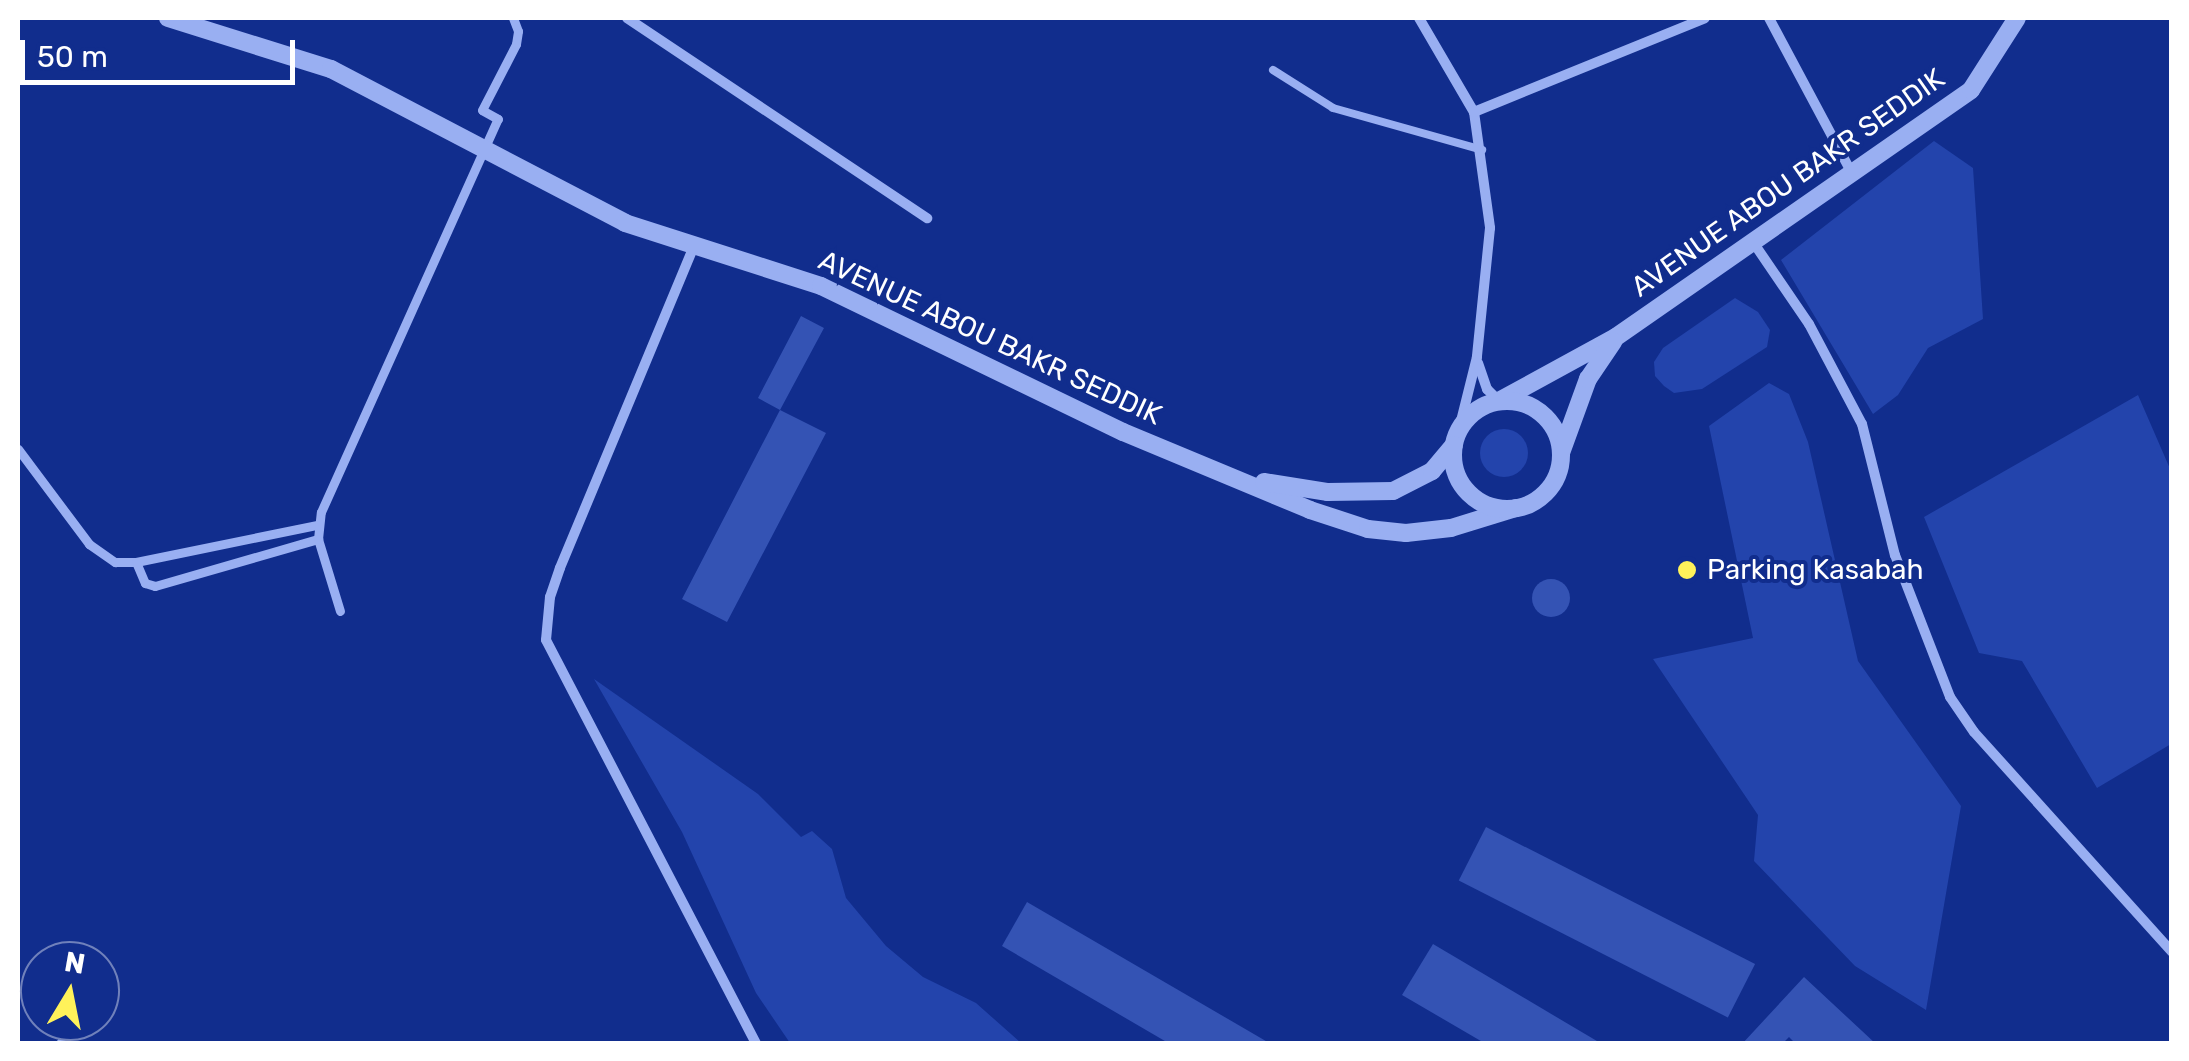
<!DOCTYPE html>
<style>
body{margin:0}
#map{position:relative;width:2189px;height:1061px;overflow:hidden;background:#112d8d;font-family:Rubik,sans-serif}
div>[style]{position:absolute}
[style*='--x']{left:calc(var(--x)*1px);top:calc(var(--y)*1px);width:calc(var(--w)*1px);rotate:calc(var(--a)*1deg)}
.green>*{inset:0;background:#2344ac}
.round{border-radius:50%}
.building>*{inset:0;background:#3453b4;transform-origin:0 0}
.service>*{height:8px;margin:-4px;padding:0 4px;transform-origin:4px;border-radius:4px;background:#99aff2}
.pedestrian>*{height:9px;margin:-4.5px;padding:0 4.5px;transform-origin:4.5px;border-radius:4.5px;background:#99aff2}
.minor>*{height:10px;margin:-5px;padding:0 5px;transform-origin:5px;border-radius:5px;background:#99aff2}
.tertiary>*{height:18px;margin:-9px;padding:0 9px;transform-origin:9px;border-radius:9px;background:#99aff2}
.tertiary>.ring{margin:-9px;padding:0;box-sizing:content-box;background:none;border:18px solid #99aff2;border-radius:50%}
.dots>*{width:28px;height:28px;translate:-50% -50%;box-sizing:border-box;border:5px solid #112d8d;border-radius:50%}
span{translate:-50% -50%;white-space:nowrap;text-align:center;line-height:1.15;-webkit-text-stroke:8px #112d8d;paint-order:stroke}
.street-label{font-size:28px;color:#fff}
.poi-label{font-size:28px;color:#fff}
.left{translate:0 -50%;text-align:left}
.frame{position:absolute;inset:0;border:20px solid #fff;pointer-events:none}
.north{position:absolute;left:20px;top:941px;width:100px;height:100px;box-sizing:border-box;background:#112d8d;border:2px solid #7081bb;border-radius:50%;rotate:10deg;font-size:28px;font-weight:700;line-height:40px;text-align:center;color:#fff}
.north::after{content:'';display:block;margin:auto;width:35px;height:45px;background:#fff25a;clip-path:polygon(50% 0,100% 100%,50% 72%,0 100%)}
.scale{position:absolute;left:20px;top:40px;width:275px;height:45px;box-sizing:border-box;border:5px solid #fff;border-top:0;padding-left:12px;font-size:30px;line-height:35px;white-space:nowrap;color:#fff;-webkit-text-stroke:8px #112d8d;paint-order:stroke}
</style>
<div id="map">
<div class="green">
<i style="clip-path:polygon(1934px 141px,1973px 168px,1983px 319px,1928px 348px,1898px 395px,1873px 414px,1781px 260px)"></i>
<i style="clip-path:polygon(1735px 298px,1758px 312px,1770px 330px,1767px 347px,1702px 389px,1674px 393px,1664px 386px,1655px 376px,1654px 362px,1663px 348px)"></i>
<i style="clip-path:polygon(1769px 383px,1789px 394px,1808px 442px,1858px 661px,1961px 806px,1926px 1010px,1855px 966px,1754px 861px,1758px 815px,1653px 659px,1753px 638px,1709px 426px)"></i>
<i style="clip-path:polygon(2138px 395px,2171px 471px,2171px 744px,2097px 788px,2022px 661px,1979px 653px,1924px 517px)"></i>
<i class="round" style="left:1480px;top:429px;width:48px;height:48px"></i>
<i style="clip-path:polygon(594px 679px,758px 794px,801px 837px,812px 831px,832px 849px,846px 898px,886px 946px,923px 977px,976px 1003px,1021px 1043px,790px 1043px,756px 993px,682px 832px)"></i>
</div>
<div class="building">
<i style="clip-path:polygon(801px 316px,824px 328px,780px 410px,826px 433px,727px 622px,682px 599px,780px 410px,758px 398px)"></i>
<i class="round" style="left:1532px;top:579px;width:38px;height:38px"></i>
<i style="left:1486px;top:827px;width:302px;height:60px;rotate:27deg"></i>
<i style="clip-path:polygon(1027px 902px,1271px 1044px,1170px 1044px,1002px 946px)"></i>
<i style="clip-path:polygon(1433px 944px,1602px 1044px,1486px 1044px,1402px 995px)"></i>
<i style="clip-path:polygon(1804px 977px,1876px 1044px,1796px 1044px,1789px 1037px,1782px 1044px,1742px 1044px)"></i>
</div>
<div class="service">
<i style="--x:1273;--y:70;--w:71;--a:32.3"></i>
<i style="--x:1333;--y:108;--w:155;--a:15.7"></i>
</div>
<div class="pedestrian">
<i style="--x:18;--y:449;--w:119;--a:53.2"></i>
<i style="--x:89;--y:544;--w:32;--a:35"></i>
<i style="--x:115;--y:562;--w:21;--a:0"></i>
<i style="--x:136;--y:562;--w:185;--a:-11.6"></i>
<i style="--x:136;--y:562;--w:23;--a:67"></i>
<i style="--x:145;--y:583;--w:10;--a:17"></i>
<i style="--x:155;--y:586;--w:170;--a:-16.1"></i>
<i style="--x:340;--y:611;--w:75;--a:-107"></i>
<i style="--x:318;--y:539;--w:27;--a:-84"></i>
<i style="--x:321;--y:512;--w:431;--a:-65.8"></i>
<i style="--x:498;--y:119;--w:18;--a:-151"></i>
<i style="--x:482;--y:110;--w:74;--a:-62.7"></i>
<i style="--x:516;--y:44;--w:13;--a:-81"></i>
<i style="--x:518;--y:31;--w:14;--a:-111"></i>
</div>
<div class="minor">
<i style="--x:627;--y:18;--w:361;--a:33.7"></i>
<i style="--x:1419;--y:18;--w:109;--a:59.7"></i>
<i style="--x:1474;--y:112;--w:117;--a:82.1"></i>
<i style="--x:1490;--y:228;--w:130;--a:95.8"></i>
<i style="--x:1477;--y:357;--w:74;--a:104"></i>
<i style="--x:1769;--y:18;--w:178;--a:61.9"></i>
<i style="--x:1474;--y:112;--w:249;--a:-22.1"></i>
<i style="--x:1753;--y:242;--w:99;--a:55.7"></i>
<i style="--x:1809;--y:324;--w:113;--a:62.1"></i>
<i style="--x:1862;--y:424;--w:135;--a:75.9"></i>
<i style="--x:1895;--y:555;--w:152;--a:68.8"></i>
<i style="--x:1950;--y:697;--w:42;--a:55.6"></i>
<i style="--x:1974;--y:732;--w:296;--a:48"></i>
<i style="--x:694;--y:246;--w:349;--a:112.6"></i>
<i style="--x:560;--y:568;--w:31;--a:109"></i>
<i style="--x:550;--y:597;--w:43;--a:95.3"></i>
<i style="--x:546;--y:640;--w:455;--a:62.5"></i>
<i style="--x:1478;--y:363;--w:28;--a:71"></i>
<i style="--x:1487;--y:389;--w:17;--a:45"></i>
<i style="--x:100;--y:998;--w:15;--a:-48"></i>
<i style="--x:61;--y:1044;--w:30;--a:-50"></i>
</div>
<div class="tertiary">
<i style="--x:168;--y:18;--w:171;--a:17.4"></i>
<i style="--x:331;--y:69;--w:332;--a:27.6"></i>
<i style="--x:625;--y:223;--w:206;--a:17.8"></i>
<i style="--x:821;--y:286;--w:335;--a:25.8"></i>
<i style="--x:1123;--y:432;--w:203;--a:22.6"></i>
<i style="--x:1310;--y:510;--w:61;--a:18.1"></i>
<i style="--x:1368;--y:529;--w:38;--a:6"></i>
<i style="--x:1406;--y:533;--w:45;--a:-6.3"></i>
<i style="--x:1451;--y:528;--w:68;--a:-17.1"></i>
<i style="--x:1499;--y:401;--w:133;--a:-28.7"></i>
<i style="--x:1616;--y:337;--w:432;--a:-34.8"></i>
<i style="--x:1971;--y:90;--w:85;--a:-57.4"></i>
<i class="ring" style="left:1453px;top:401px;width:90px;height:90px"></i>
<i style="--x:1561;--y:453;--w:79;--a:-70"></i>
<i style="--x:1588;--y:379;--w:45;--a:-56"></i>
<i style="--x:1264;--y:482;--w:65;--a:8.9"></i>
<i style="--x:1328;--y:492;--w:65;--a:-0.9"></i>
<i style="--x:1393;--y:491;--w:44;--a:-27.1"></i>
<i style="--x:1432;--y:471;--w:34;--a:-50"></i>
</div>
<div class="dots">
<i style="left:1687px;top:570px;background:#fff25a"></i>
</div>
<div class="street-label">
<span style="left:1788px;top:183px;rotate:-35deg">AVENUE ABOU BAKR SEDDIK</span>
<span style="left:990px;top:338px;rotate:25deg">AVENUE ABOU BAKR SEDDIK</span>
</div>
<div class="poi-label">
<span class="left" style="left:1707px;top:570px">Parking Kasabah</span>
</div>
<div class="frame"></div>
<div class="north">N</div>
<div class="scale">50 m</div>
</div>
